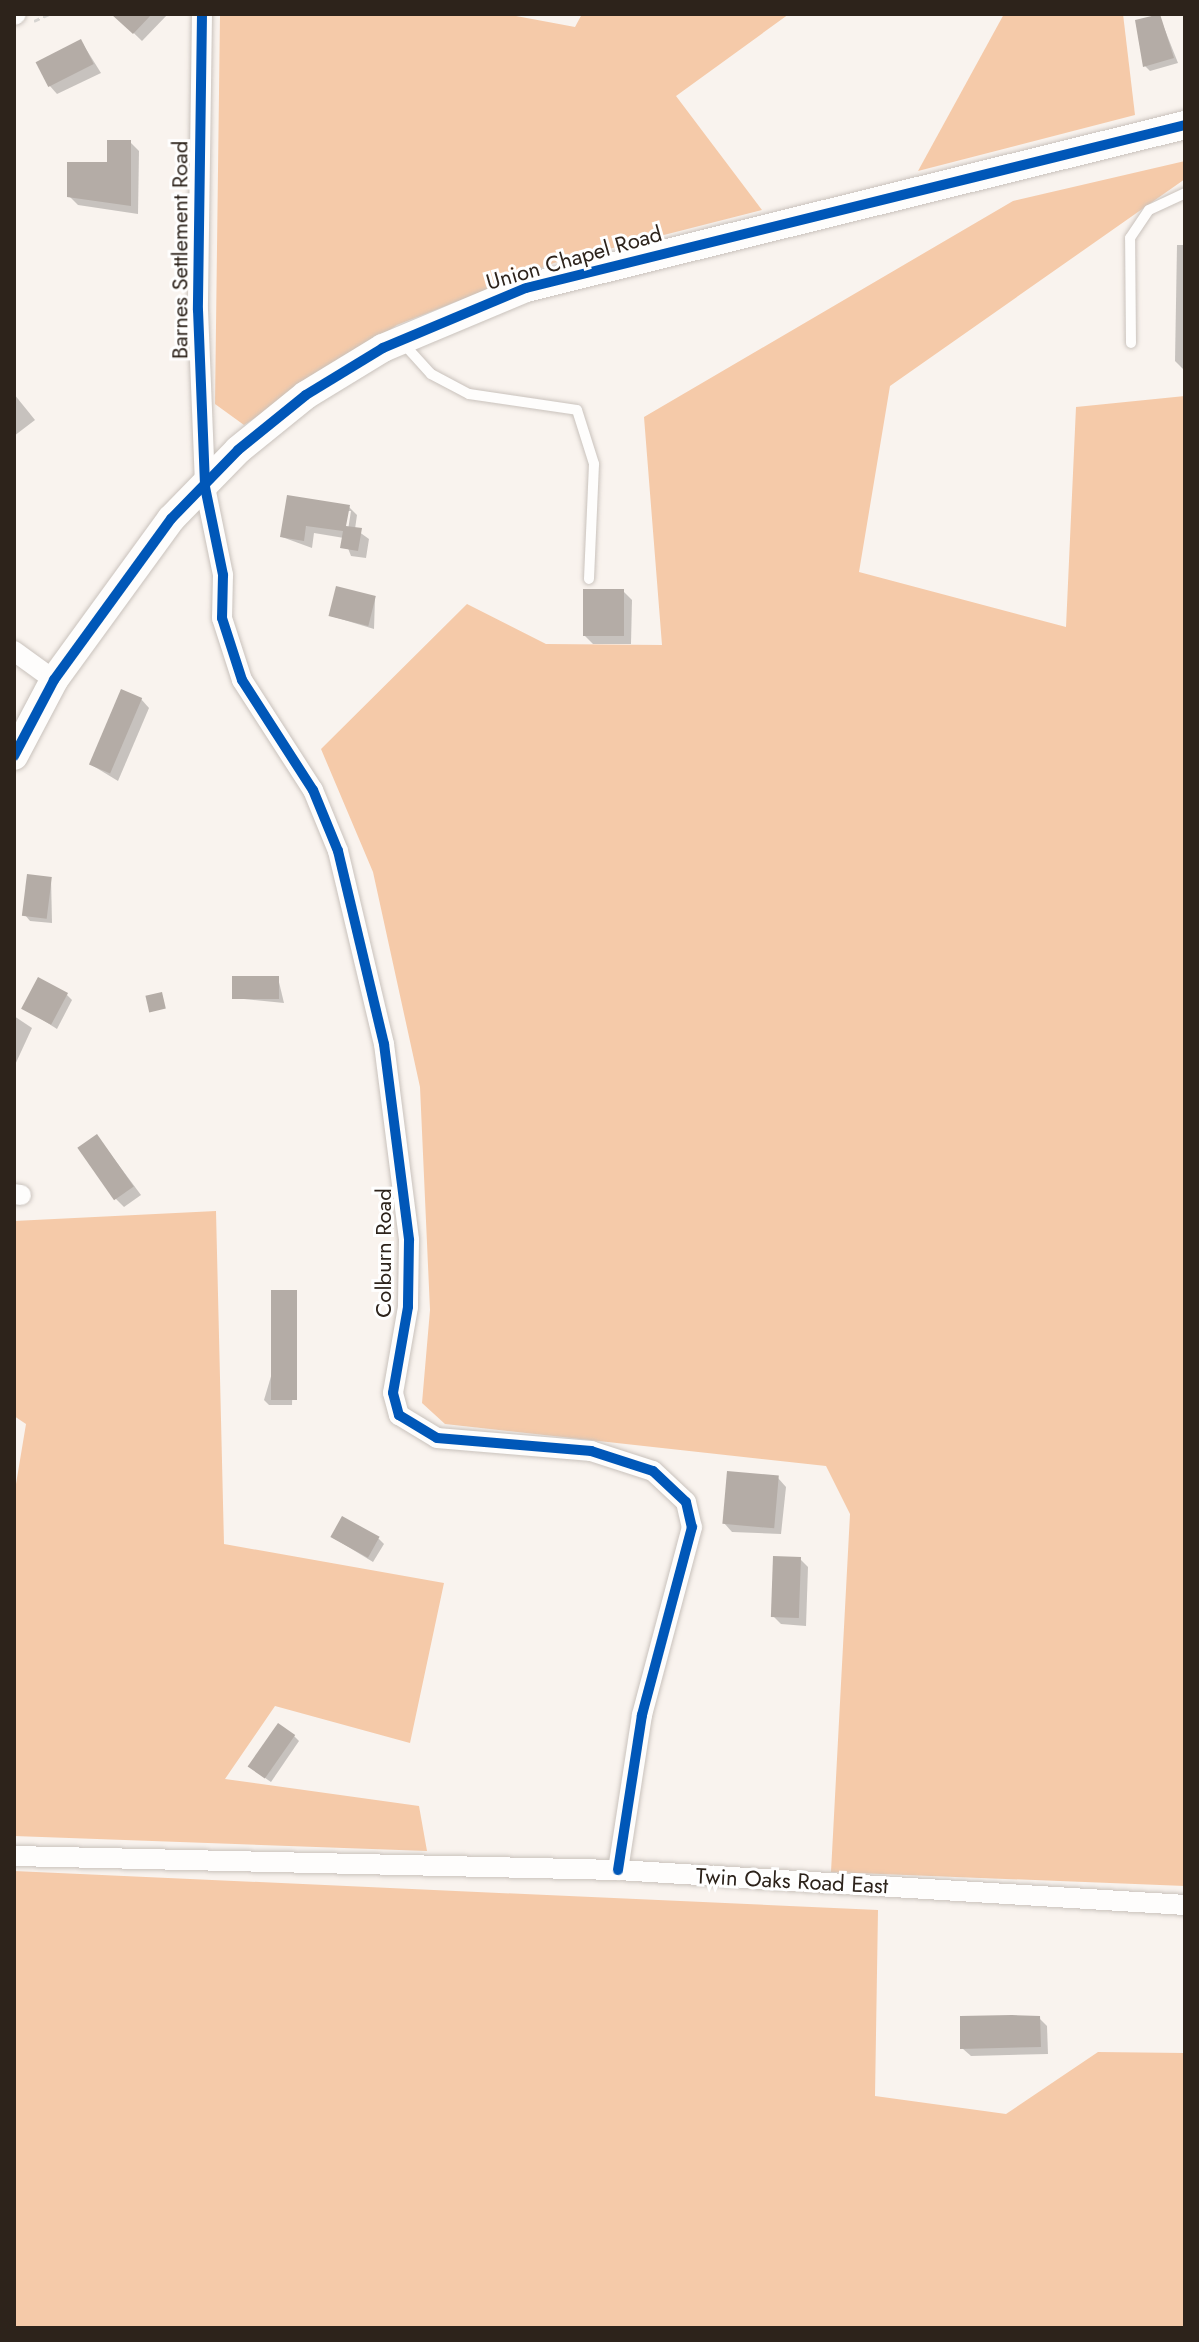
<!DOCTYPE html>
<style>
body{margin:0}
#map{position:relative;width:1199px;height:2342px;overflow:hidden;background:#f9f3ee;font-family:Jost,sans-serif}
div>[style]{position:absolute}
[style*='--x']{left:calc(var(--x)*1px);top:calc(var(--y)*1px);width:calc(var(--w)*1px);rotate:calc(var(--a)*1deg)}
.forest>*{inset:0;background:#f5caa9}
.shadow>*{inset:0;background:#0003}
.building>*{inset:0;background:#b4aca6;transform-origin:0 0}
.path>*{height:3px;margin-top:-1.5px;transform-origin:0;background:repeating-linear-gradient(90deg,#d6d4d1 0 6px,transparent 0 10px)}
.roads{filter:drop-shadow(0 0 2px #c9c2bc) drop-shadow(0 0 2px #c9c2bc)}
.lane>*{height:10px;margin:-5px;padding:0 5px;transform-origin:5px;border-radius:5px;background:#fefdfc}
.street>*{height:20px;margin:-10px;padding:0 10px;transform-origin:10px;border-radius:10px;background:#fefdfc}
.secondary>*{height:28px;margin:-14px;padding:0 14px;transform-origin:14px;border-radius:14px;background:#fefdfc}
.cycleway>*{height:10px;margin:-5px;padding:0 5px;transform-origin:5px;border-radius:5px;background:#0057b8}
span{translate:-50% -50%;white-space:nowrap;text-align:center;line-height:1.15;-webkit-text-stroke:6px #fff;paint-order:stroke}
.street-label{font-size:22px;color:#2d231b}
.frame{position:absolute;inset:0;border:16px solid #2d231b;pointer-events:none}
</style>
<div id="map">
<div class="forest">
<i style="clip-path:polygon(220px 14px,506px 14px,575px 27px,582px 14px,789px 14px,676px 96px,762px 210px,554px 263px,397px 325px,244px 425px,215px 404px)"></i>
<i style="clip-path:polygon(1004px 14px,1123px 14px,1135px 115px,918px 171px)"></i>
<i style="clip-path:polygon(1185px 161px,1185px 179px,890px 386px,859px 572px,1066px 627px,1076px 407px,1185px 396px,1185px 1886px,831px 1872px,850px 1514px,826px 1466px,445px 1424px,422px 1403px,430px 1310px,420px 1087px,373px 872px,321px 749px,467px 604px,546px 644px,662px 645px,644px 417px,1013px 201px)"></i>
<i style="clip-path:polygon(216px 1211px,224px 1544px,444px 1583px,410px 1743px,275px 1706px,225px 1779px,419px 1806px,427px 1851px,14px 1836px,14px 1496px,26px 1424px,14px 1416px,14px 1221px)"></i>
<i style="clip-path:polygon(14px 1871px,878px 1910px,875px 2096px,1006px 2114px,1098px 2052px,1185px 2053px,1185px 2328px,14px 2328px)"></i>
</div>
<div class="shadow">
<i style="clip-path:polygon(114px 14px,168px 14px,142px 41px)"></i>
<i style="clip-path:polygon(1159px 15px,1178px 63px,1150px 71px,1145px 66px)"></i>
<i style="clip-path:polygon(81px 41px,101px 73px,57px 94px,49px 85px)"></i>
<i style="clip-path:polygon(130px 142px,139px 151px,138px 214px,78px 205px,69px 196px)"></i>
<i style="clip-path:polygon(1177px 245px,1185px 245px,1185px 371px,1175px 361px)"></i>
<i style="clip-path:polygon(14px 394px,35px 420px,14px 436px)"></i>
<i style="clip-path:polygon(evenodd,349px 507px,357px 515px,355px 529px,369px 539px,366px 558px,351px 556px,344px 538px,314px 533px,312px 548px,282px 537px,349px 507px,347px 511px,351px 511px,347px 536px,343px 535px,347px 511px)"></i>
<i style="clip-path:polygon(623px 591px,632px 600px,631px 644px,593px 644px,584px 635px)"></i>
<i style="clip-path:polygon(375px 597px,374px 629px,331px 616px)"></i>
<i style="clip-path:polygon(141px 699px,149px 708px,118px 781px,90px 764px)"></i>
<i style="clip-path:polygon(51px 878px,52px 923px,30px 921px,25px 915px)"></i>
<i style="clip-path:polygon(278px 978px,284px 1003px,234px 998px)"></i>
<i style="clip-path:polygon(67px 995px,72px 1000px,57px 1029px,24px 1008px)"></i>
<i style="clip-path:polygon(14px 1016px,32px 1028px,14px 1067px)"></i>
<i style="clip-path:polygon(97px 1136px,141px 1195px,124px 1207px,115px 1198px)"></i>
<i style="clip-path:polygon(296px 1292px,292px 1405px,269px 1405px,264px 1400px)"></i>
<i style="clip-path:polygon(778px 1478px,786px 1487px,781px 1534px,732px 1532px,724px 1523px)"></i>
<i style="clip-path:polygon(332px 1537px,379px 1539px,384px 1544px,373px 1562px)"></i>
<i style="clip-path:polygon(800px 1559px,808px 1567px,806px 1626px,781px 1624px,773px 1616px)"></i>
<i style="clip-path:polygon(294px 1736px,299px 1741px,271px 1782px,255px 1771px)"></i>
<i style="clip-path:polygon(1039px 2018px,1047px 2026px,1048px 2054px,971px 2056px,962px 2048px)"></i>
</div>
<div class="building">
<i style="clip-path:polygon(111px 14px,152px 14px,133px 34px)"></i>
<i style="clip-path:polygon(1160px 14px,1174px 58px,1143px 67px,1135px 20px)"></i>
<i style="left:81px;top:39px;width:28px;height:51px;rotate:63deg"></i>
<i style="clip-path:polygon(107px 140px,131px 140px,131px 206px,67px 197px,67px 162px,107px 162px)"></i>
<i style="clip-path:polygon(287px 495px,350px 505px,346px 526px,362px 528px,358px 551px,340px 548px,343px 531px,306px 526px,304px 541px,280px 537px)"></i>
<i style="left:336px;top:586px;width:41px;height:31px;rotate:14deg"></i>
<i style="left:583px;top:589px;width:41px;height:47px"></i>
<i style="left:121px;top:689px;width:23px;height:82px;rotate:23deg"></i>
<i style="left:27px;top:874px;width:25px;height:42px;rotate:7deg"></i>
<i style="left:232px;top:976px;width:47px;height:23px"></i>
<i style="left:38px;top:977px;width:34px;height:36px;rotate:28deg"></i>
<i style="left:162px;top:992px;width:17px;height:17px;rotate:77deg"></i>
<i style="left:97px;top:1134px;width:64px;height:24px;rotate:55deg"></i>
<i style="left:271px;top:1290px;width:26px;height:110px"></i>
<i style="left:727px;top:1471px;width:52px;height:53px;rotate:5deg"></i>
<i style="left:342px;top:1516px;width:43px;height:24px;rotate:29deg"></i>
<i style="left:773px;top:1556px;width:28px;height:61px;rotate:2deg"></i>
<i style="left:278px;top:1723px;width:21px;height:53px;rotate:35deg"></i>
<i style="clip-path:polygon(1012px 2015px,1040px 2016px,1041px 2047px,960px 2049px,960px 2016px)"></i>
</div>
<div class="path">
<i style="--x:34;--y:21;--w:17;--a:-25"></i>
</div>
<div class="roads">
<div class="lane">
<i style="--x:402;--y:342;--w:43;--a:47.8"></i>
<i style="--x:431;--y:374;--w:43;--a:27.8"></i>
<i style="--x:469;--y:394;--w:109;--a:8.4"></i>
<i style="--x:577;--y:410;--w:57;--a:72.5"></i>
<i style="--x:594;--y:464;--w:115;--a:92.5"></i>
<i style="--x:1131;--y:343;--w:105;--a:-90.5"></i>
<i style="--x:1130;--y:238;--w:34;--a:-56"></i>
<i style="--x:1149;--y:210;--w:40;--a:-25"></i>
</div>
<div class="street">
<i style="--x:202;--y:14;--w:296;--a:90.8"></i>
<i style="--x:198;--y:310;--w:177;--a:87.7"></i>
<i style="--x:205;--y:487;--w:90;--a:78.4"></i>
<i style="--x:223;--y:575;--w:43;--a:91.3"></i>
<i style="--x:222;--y:618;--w:65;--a:72.1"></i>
<i style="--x:242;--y:680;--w:131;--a:57.2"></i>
<i style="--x:313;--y:790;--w:66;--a:67.7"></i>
<i style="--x:338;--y:851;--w:198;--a:76.6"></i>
<i style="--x:384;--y:1044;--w:198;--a:82.7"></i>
<i style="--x:409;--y:1240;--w:67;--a:90.9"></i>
<i style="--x:408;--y:1307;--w:87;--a:99.9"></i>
<i style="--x:393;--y:1393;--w:23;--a:75"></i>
<i style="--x:399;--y:1415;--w:44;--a:31.2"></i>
<i style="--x:437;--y:1438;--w:155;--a:4.8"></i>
<i style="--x:591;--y:1451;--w:65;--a:17.9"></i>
<i style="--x:653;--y:1471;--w:45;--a:43.2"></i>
<i style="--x:686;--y:1502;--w:26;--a:77"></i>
<i style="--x:692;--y:1527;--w:195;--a:104.9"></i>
<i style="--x:642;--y:1715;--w:157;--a:98.8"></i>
<i style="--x:14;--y:15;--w:2;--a:-27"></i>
<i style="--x:14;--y:651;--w:49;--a:35.9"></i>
<i style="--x:14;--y:1194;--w:7;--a:8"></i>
<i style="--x:14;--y:1856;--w:604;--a:1.33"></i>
<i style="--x:618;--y:1870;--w:568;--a:3.53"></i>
</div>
<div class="secondary">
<i style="--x:14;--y:756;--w:86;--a:-62.2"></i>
<i style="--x:54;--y:680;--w:199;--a:-54"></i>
<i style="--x:171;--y:519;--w:96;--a:-45.8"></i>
<i style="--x:238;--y:450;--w:87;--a:-39"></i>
<i style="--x:306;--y:395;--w:90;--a:-31.4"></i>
<i style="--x:383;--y:348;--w:155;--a:-22.8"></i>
<i style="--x:526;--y:288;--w:679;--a:-13.89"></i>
</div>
</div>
<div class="cycleway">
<i style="--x:202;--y:14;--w:296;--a:90.8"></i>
<i style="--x:198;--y:310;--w:177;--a:87.7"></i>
<i style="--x:205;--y:487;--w:90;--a:78.4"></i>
<i style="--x:223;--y:575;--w:43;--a:91.3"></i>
<i style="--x:222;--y:618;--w:65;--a:72.1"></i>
<i style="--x:242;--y:680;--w:131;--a:57.2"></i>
<i style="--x:313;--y:790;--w:66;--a:67.7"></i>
<i style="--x:338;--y:851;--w:198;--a:76.6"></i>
<i style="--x:384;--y:1044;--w:198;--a:82.7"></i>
<i style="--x:409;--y:1240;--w:67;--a:90.9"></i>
<i style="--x:408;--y:1307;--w:87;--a:99.9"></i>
<i style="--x:393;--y:1393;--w:23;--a:75"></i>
<i style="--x:399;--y:1415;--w:44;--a:31.2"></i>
<i style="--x:437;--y:1438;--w:155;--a:4.8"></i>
<i style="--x:591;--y:1451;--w:65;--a:17.9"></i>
<i style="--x:653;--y:1471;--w:45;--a:43.2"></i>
<i style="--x:686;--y:1502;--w:26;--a:77"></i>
<i style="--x:692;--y:1527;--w:195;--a:104.9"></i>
<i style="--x:642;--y:1715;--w:157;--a:98.8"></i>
<i style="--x:14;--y:756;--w:86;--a:-62.2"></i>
<i style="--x:54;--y:680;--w:199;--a:-54"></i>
<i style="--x:171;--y:519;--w:96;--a:-45.8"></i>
<i style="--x:238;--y:450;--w:87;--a:-39"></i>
<i style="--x:306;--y:395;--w:90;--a:-31.4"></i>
<i style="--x:383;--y:348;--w:155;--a:-22.8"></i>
<i style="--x:526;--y:288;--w:679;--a:-13.89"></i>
</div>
<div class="street-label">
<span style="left:180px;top:250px;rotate:-90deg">Barnes Settlement Road</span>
<span style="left:574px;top:258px;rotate:-16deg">Union Chapel Road</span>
<span style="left:384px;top:1253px;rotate:-90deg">Colburn Road</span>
<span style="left:792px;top:1881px;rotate:3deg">Twin Oaks Road East</span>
</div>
<div class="frame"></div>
</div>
